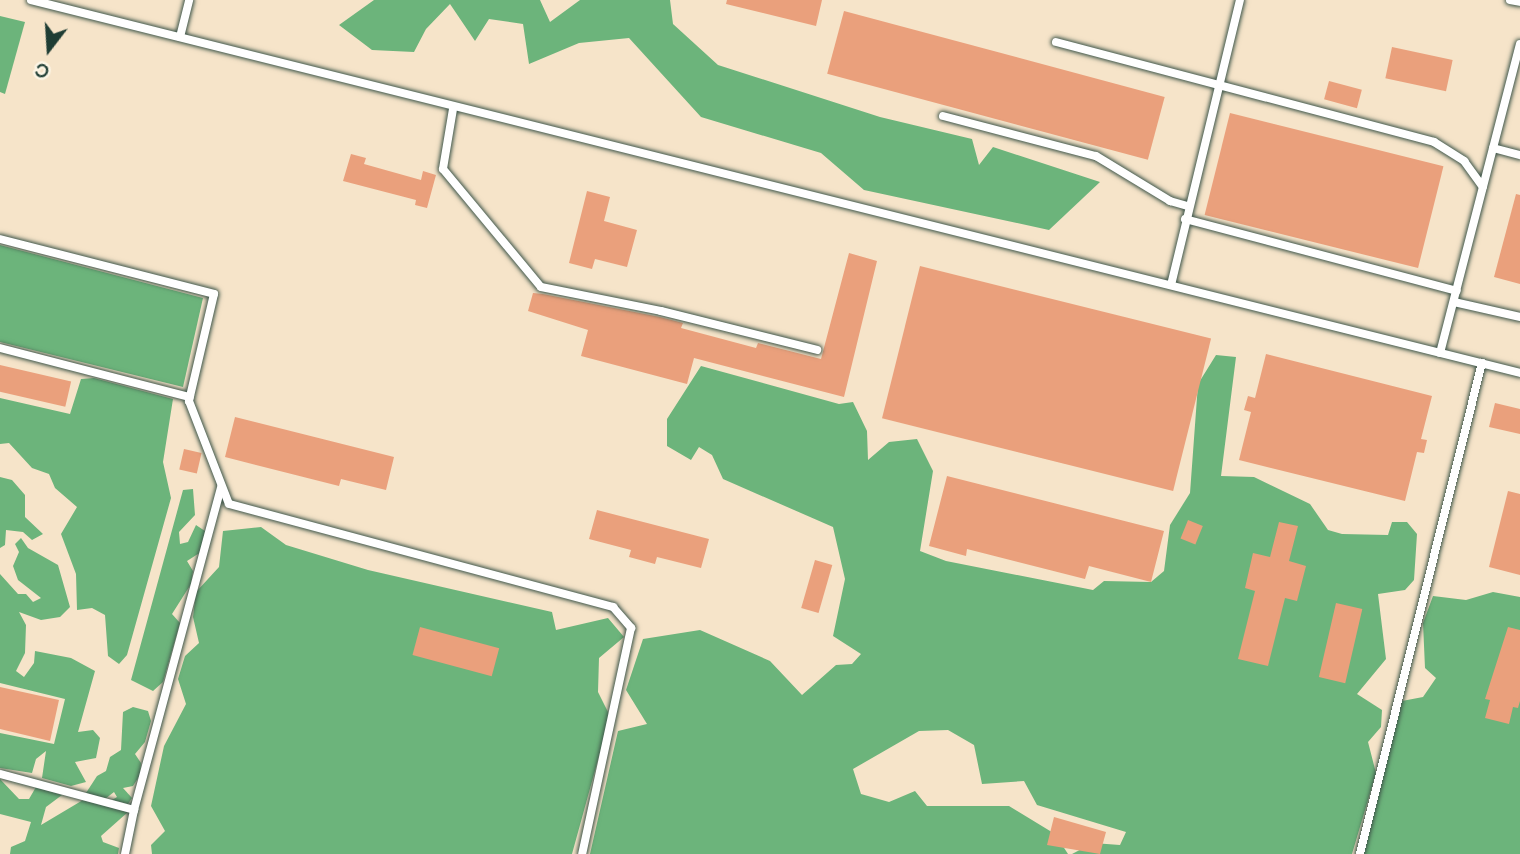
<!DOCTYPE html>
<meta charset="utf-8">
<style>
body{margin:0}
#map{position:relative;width:1520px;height:854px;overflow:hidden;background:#f6e4c9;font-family:"Balsamiq Sans",sans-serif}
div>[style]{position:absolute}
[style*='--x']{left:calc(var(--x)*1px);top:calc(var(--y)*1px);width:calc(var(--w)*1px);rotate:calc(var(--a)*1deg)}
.forest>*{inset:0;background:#6cb47b}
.building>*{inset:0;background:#eaa07c;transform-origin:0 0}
.roads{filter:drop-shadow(0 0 2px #3f564a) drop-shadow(0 0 2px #3f564a)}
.lane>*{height:8px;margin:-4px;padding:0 4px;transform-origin:4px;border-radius:4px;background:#fff}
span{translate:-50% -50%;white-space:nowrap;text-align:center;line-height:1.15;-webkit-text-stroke:5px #fcf5e5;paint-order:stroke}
.north{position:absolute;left:14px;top:14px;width:70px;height:70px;-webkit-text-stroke:5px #fcf5e5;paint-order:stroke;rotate:197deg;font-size:19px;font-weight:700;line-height:28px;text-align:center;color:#1f3d34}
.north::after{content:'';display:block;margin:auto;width:24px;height:32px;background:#1f3d34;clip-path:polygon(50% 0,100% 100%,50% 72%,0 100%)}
</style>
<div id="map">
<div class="forest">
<i style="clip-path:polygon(374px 0,540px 0,550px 22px,580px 0,670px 0,673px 24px,718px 65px,880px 117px,972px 139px,979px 165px,993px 147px,1100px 182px,1049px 230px,864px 190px,821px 153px,701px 117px,629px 38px,579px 43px,529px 64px,523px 24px,489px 19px,475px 41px,450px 4px,426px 29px,414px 52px,372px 50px,339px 25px)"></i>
<i style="clip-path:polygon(0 16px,25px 22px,5px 94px,0 92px)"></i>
<i style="clip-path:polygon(0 245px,203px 298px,183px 387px,0 342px)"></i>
<i style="clip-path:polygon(1216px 355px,1236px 357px,1221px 476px,1254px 477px,1310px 504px,1328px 530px,1342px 534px,1388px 535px,1392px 522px,1407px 522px,1417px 534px,1414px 580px,1405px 590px,1378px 594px,1386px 659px,1357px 694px,1382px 710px,1381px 727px,1368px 742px,1376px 773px,1352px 854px,1072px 854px,1093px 843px,1120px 845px,1126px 832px,1037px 805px,1024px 781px,982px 784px,974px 745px,948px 730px,919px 731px,853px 769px,861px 794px,889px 802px,915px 791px,927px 806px,1009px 806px,1055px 834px,1068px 854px,590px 854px,618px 731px,647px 724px,626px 690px,643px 639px,700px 630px,770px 661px,802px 695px,836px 665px,852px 664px,861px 654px,833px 636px,845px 579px,833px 527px,723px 479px,712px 455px,699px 447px,691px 460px,667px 446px,667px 419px,701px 366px,839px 404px,853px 402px,867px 431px,868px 460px,889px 442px,917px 439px,933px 471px,920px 551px,946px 561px,1093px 590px,1104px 581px,1151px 582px,1164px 571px,1170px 525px,1190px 493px,1198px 384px)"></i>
<i style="clip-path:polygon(94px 378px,173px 399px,163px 462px,171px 498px,127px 655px,119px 664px,108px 656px,105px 615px,92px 608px,77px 610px,76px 574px,61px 534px,77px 507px,55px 488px,49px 474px,32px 468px,9px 443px,0 444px,0 398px,70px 414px,81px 379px)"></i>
<i style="clip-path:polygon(0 477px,12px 480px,25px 495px,25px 517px,43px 534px,32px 540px,23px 532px,6px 530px,5px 545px,0 548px)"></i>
<i style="clip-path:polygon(193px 489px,195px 515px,179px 532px,180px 544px,188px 542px,196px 525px,205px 531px,201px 552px,187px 561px,193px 571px,191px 584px,172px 614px,180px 623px,163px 682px,153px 691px,131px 680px,183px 490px)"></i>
<i style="clip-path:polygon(261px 527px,286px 545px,368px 570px,552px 612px,556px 630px,608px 618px,624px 637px,599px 658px,598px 692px,610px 716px,572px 854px,152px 854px,151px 845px,165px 831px,151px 806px,164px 746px,186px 704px,178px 679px,185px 656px,199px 643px,193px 617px,196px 592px,219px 567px,223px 531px)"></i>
<i style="clip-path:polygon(21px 538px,28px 548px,58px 565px,70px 607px,60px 617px,41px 620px,19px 612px,26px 625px,25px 653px,16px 671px,24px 677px,34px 663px,35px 651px,71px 658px,95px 671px,78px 732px,93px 730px,100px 738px,96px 758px,75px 762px,86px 782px,71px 786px,42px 778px,46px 751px,36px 759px,32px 773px,0 768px,0 733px,54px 744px,65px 699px,0 683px,0 574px,18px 594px,26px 594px,33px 602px,41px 598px,18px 580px,13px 566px,19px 552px,15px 544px)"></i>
<i style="clip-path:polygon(1493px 592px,1520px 597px,1520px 854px,1359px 854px,1402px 701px,1423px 697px,1436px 678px,1425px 668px,1423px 623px,1433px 596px,1466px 600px)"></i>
<i style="clip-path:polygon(133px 707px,148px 711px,151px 721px,145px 742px,135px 754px,141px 763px,140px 775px,133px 786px,123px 788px,132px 798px,128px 804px,112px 800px,117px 797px,114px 792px,105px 799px,86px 793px,97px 776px,106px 771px,110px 757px,121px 750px,123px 712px)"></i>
<i style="clip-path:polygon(0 779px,19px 799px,29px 799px,36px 787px,62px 795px,46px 807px,41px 825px,83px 800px,128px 812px,101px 836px,103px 842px,119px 848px,118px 854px,10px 854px,11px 847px,25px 841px,31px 822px,0 814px)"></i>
</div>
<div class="building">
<i style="clip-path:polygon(727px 0,822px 0,816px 26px,726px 4px)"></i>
<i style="left:844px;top:11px;width:332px;height:65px;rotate:15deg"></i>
<i style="left:1392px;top:47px;width:62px;height:32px;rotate:12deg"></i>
<i style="left:1329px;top:81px;width:34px;height:19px;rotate:15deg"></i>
<i style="left:1230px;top:113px;width:220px;height:105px;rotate:14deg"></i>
<i style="clip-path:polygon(351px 154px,366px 158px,364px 164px,421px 180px,423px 171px,436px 175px,427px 208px,415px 205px,416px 200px,343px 181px)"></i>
<i style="clip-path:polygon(587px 191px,610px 197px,604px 221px,637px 230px,627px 267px,595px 259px,592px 269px,569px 263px)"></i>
<i style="clip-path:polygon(1516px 194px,1520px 195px,1520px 284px,1494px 277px)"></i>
<i style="clip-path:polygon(849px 253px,877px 261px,844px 397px,694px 358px,687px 384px,581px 356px,588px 330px,528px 311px,533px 293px,543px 294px,660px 317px,683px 323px,681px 328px,756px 348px,758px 343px,821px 359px)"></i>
<i style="left:920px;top:266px;width:300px;height:157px;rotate:14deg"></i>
<i style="clip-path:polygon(1266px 354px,1432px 396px,1421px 439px,1427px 440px,1424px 453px,1417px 452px,1405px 501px,1239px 460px,1251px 412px,1244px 410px,1248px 396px,1255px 398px)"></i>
<i style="left:0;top:365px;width:73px;height:26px;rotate:13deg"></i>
<i style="clip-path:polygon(1495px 403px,1520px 409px,1520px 434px,1489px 427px)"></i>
<i style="clip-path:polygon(235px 417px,394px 457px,386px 490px,341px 479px,339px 486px,225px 457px)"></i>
<i style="left:184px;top:449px;width:18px;height:21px;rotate:13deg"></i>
<i style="clip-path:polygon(947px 476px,1164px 531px,1151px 582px,1089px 566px,1085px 579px,967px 549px,966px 556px,929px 546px)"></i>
<i style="clip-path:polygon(1508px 491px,1520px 494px,1520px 575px,1489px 567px)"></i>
<i style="clip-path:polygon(597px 510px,709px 539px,701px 568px,657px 557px,655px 564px,629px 557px,631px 550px,589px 539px)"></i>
<i style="left:1188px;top:520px;width:16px;height:20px;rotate:22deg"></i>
<i style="clip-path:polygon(1279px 522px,1298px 526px,1289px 561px,1306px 566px,1297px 601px,1285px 598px,1268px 666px,1238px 659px,1255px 591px,1245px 588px,1253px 553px,1270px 557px)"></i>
<i style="left:815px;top:560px;width:18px;height:50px;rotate:16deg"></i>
<i style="left:1336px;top:603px;width:27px;height:76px;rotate:13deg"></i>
<i style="left:420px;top:627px;width:82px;height:29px;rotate:15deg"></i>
<i style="clip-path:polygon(1508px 627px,1520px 630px,1520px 701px,1518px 708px,1513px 707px,1509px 724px,1485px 718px,1490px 700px,1485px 699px)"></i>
<i style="clip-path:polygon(0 687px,59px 700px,50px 741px,0 729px)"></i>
<i style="clip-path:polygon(1054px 817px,1106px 832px,1100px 854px,1047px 845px)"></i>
</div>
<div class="roads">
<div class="lane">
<i style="--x:31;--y:0;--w:1535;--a:14.06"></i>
<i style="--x:1510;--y:0;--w:10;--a:11"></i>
<i style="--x:180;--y:37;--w:38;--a:-76"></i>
<i style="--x:1056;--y:42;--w:391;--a:14.8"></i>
<i style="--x:1434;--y:142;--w:36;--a:32"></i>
<i style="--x:1464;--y:161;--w:32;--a:54"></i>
<i style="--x:453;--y:109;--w:61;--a:99.5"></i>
<i style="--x:443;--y:169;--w:153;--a:50.3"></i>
<i style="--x:541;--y:287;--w:122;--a:11.3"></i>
<i style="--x:661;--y:311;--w:161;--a:14"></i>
<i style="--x:943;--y:116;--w:158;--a:14.7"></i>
<i style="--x:1096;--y:156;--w:87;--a:31.3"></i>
<i style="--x:1170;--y:201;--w:19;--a:16"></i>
<i style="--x:1493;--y:148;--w:28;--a:15"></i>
<i style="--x:1185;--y:219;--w:281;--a:14.8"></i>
<i style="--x:0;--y:239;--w:221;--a:14.4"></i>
<i style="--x:214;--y:294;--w:110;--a:103.2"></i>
<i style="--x:189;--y:401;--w:110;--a:68.8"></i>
<i style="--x:229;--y:504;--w:398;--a:15"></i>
<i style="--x:613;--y:607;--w:28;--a:49"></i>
<i style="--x:631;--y:628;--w:231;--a:102.2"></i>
<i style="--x:1171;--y:285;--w:293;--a:-76.4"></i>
<i style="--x:1454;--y:302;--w:68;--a:12.8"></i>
<i style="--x:0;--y:348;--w:196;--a:14.5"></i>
<i style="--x:1440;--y:353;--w:319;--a:-75.5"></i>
<i style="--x:0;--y:774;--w:139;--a:15"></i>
<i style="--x:134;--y:810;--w:335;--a:-74.9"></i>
<i style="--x:125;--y:854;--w:45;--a:-78.4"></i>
<i style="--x:1360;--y:854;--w:506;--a:-76.05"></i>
</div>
</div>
<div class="north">С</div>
</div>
